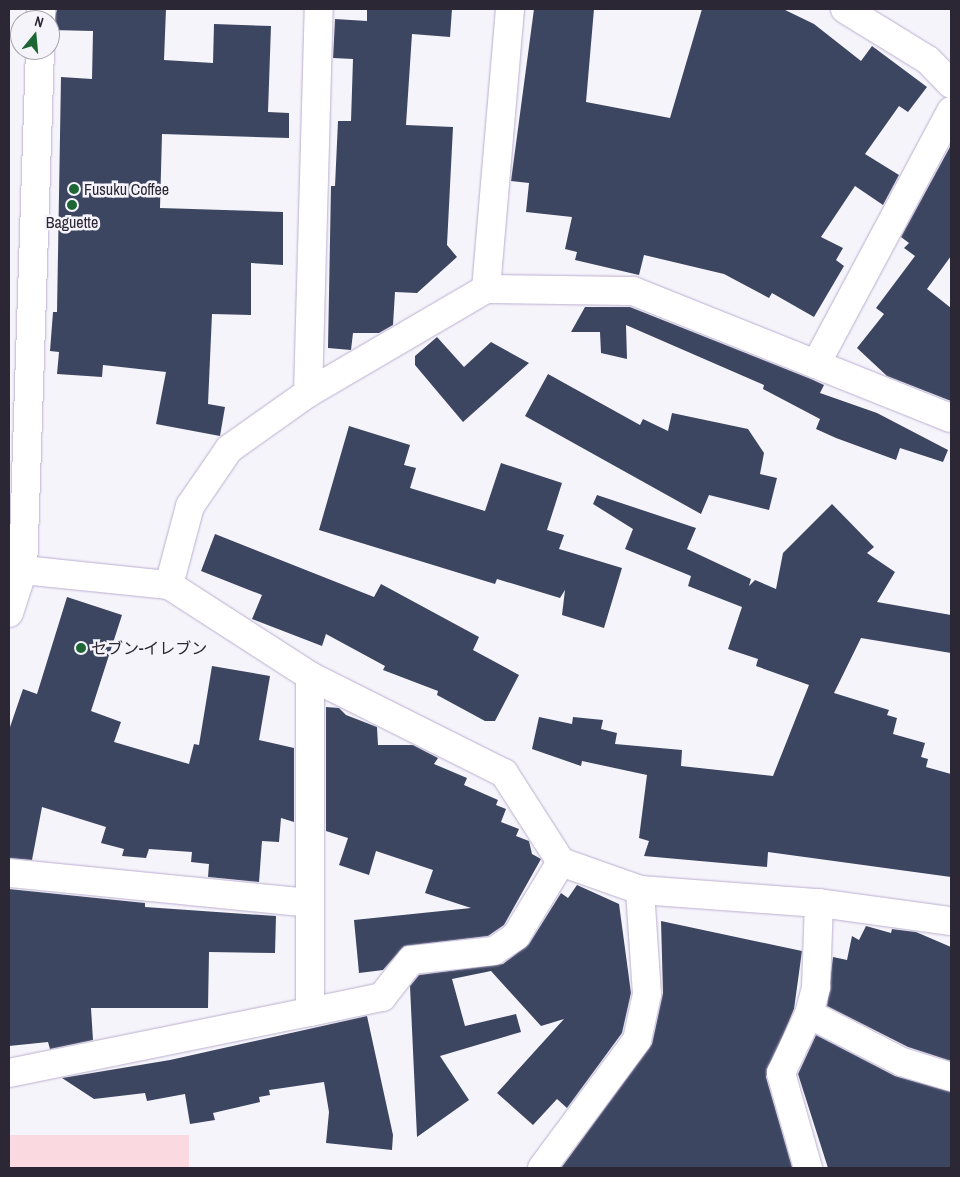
<!DOCTYPE html>
<meta charset="utf-8">
<style>
body{margin:0}
#map{position:relative;width:960px;height:1177px;overflow:hidden;background:#f6f4fb;font-family:"Archivo Narrow","Noto Sans JP",sans-serif}
div>[style]{position:absolute}
[style*='--x']{left:calc(var(--x)*1px);top:calc(var(--y)*1px);width:calc(var(--w)*1px);rotate:calc(var(--a)*1deg)}
.green>*{inset:0;background:#fbd9e1;transform-origin:0 0}
.building>*{inset:0;background:#3d4661}
.roads{filter:drop-shadow(0 0 1px #baafcf) drop-shadow(0 0 1px #baafcf)}
.minor>*{height:28px;margin:-14px;padding:0 14px;transform-origin:14px;border-radius:14px;background:#fff}
.dots>*{width:14px;height:14px;translate:-50% -50%;box-sizing:border-box;border:2px solid #f6f4fb;border-radius:50%}
span{translate:-50% -50%;white-space:nowrap;text-align:center;line-height:1.15;-webkit-text-stroke:5px #f6f4fb;paint-order:stroke}
.poi-label{font-size:16px;color:#2c2734}
.left{translate:0 -50%;text-align:left}
.frame{position:absolute;inset:0;border:10px solid #2c2734;pointer-events:none}
.north{position:absolute;left:10px;top:10px;width:50px;height:50px;box-sizing:border-box;background:#f6f4fb;border:1px solid #a5a2ab;border-radius:50%;rotate:17deg;font-size:14px;font-weight:700;line-height:20px;text-align:center;color:#2c2734}
.north::after{content:'';display:block;margin:auto;width:18px;height:22px;background:#1e6735;clip-path:polygon(50% 0,100% 100%,50% 72%,0 100%)}
</style>
<div id="map">
<div class="green">
<i style="left:9px;top:1135px;width:180px;height:33px"></i>
</div>
<div class="building">
<i style="clip-path:polygon(57px 9px,166px 9px,164px 60px,213px 63px,214px 24px,271px 26px,268px 112px,289px 113px,289px 138px,162px 134px,160px 208px,283px 212px,283px 265px,251px 263px,251px 315px,212px 314px,208px 404px,225px 407px,220px 436px,156px 424px,166px 372px,103px 365px,102px 377px,57px 374px,59px 352px,50px 351px,53px 312px,57px 312px,61px 77px,92px 79px,93px 31px,52px 30px)"></i>
<i style="clip-path:polygon(367px 9px,452px 9px,450px 37px,412px 34px,406px 125px,453px 127px,447px 245px,457px 257px,417px 293px,395px 292px,393px 325px,379px 333px,353px 333px,351px 350px,328px 348px,331px 186px,335px 186px,338px 121px,351px 121px,353px 59px,333px 58px,335px 19px,367px 21px)"></i>
<i style="clip-path:polygon(534px 9px,594px 9px,586px 102px,670px 118px,702px 9px,783px 9px,814px 24px,861px 61px,872px 46px,927px 87px,908px 112px,899px 106px,865px 154px,899px 175px,883px 205px,855px 186px,821px 237px,843px 248px,836px 260px,844px 266px,814px 317px,772px 293px,769px 298px,724px 274px,644px 255px,639px 275px,575px 260px,577px 252px,565px 249px,572px 217px,526px 212px,529px 183px,511px 181px)"></i>
<i style="clip-path:polygon(951px 145px,951px 256px,927px 289px,951px 308px,951px 401px,887px 376px,857px 348px,884px 314px,876px 308px,915px 256px,904px 248px,909px 243px,901px 237px)"></i>
<i style="clip-path:polygon(585px 307px,630px 307px,811px 379px,824px 385px,820px 393px,877px 413px,948px 450px,943px 462px,900px 448px,896px 460px,836px 438px,816px 429px,820px 419px,763px 389px,764px 385px,626px 325px,627px 359px,601px 353px,600px 332px,571px 332px)"></i>
<i style="clip-path:polygon(437px 337px,464px 367px,491px 342px,529px 363px,463px 422px,415px 365px,415px 356px)"></i>
<i style="clip-path:polygon(548px 374px,640px 425px,643px 419px,668px 431px,672px 413px,748px 429px,764px 453px,760px 474px,777px 478px,769px 510px,709px 495px,701px 514px,525px 416px)"></i>
<i style="clip-path:polygon(349px 426px,410px 445px,404px 465px,416px 468px,410px 488px,485px 511px,501px 463px,562px 483px,547px 530px,564px 535px,559px 549px,622px 568px,604px 628px,562px 615px,565px 590px,560px 598px,497px 579px,495px 584px,319px 530px)"></i>
<i style="clip-path:polygon(597px 495px,696px 528px,687px 549px,751px 579px,749px 586px,755px 580px,776px 589px,783px 553px,832px 504px,874px 547px,867px 553px,895px 572px,877px 602px,951px 615px,951px 653px,861px 638px,834px 693px,889px 710px,887px 715px,897px 718px,893px 734px,925px 743px,921px 757px,928px 759px,926px 767px,951px 774px,951px 877px,768px 852px,767px 867px,644px 856px,649px 841px,639px 838px,647px 775px,582px 761px,581px 766px,532px 749px,539px 717px,572px 724px,573px 717px,603px 720px,601px 729px,617px 733px,615px 744px,682px 750px,681px 766px,773px 776px,809px 685px,756px 666px,758px 659px,728px 649px,742px 607px,688px 586px,691px 576px,625px 549px,633px 529px,593px 504px)"></i>
<i style="clip-path:polygon(215px 534px,374px 597px,381px 584px,479px 637px,473px 650px,519px 675px,495px 721px,485px 721px,437px 695px,438px 691px,383px 670px,385px 666px,326px 634px,322px 646px,252px 619px,262px 595px,201px 571px)"></i>
<i style="clip-path:polygon(67px 597px,122px 615px,91px 711px,121px 722px,114px 742px,189px 764px,194px 744px,199px 745px,212px 666px,270px 676px,259px 740px,294px 748px,294px 822px,281px 818px,279px 842px,262px 841px,259px 882px,208px 877px,209px 864px,191px 862px,192px 852px,149px 849px,146px 858px,122px 856px,124px 849px,101px 843px,106px 827px,42px 807px,32px 860px,9px 858px,9px 730px,23px 689px,37px 694px)"></i>
<i style="clip-path:polygon(326px 707px,339px 708px,346px 715px,377px 727px,378px 745px,413px 745px,438px 758px,434px 764px,467px 778px,464px 785px,498px 800px,496px 805px,506px 809px,501px 822px,519px 829px,516px 836px,529px 841px,532px 854px,541px 859px,504px 925px,488px 936px,404px 946px,383px 970px,359px 973px,354px 920px,471px 908px,425px 893px,433px 870px,376px 851px,369px 875px,339px 865px,348px 838px,326px 831px)"></i>
<i style="clip-path:polygon(577px 885px,619px 904px,631px 993px,622px 1033px,567px 1108px,557px 1099px,533px 1125px,497px 1093px,564px 1019px,541px 1026px,491px 971px,452px 979px,465px 1026px,516px 1014px,521px 1032px,440px 1056px,469px 1100px,417px 1137px,410px 986px,419px 975px,503px 964px,529px 944px,561px 893px,568px 898px)"></i>
<i style="clip-path:polygon(9px 889px,145px 903px,145px 907px,276px 916px,275px 953px,209px 952px,208px 1008px,91px 1008px,93px 1040px,50px 1049px,48px 1042px,9px 1046px)"></i>
<i style="clip-path:polygon(661px 921px,802px 951px,794px 1009px,766px 1077px,792px 1167px,561px 1168px,652px 1044px,663px 993px)"></i>
<i style="clip-path:polygon(866px 926px,891px 933px,892px 929px,916px 932px,951px 947px,951px 1061px,908px 1047px,827px 1006px,833px 957px,847px 960px,852px 936px,859px 940px)"></i>
<i style="clip-path:polygon(367px 1016px,393px 1135px,392px 1150px,326px 1143px,329px 1112px,324px 1082px,269px 1090px,270px 1095px,259px 1097px,260px 1102px,213px 1113px,215px 1120px,190px 1124px,185px 1094px,147px 1101px,145px 1093px,94px 1099px,62px 1078px,170px 1060px)"></i>
<i style="clip-path:polygon(816px 1035px,895px 1076px,951px 1092px,951px 1168px,828px 1168px,798px 1074px)"></i>
</div>
<div class="roads">
<div class="minor">
<i style="--x:845;--y:9;--w:97;--a:31.6"></i>
<i style="--x:928;--y:60;--w:33;--a:46"></i>
<i style="--x:41;--y:20;--w:11;--a:-90"></i>
<i style="--x:486;--y:289;--w:281;--a:-85.1"></i>
<i style="--x:816;--y:364;--w:287;--a:-61.9"></i>
<i style="--x:308;--y:393;--w:384;--a:-88.4"></i>
<i style="--x:23;--y:570;--w:147;--a:5.9"></i>
<i style="--x:169;--y:585;--w:168;--a:32.8"></i>
<i style="--x:310;--y:676;--w:217;--a:26.6"></i>
<i style="--x:504;--y:773;--w:106;--a:57.4"></i>
<i style="--x:561;--y:862;--w:84;--a:19.5"></i>
<i style="--x:640;--y:890;--w:179;--a:4.2"></i>
<i style="--x:819;--y:903;--w:133;--a:7.8"></i>
<i style="--x:169;--y:585;--w:82;--a:-75.1"></i>
<i style="--x:190;--y:506;--w:69;--a:-55.6"></i>
<i style="--x:229;--y:449;--w:97;--a:-35.3"></i>
<i style="--x:308;--y:393;--w:206;--a:-30.3"></i>
<i style="--x:486;--y:289;--w:147;--a:0.8"></i>
<i style="--x:633;--y:291;--w:342;--a:21.8"></i>
<i style="--x:9;--y:613;--w:45;--a:-72"></i>
<i style="--x:23;--y:570;--w:520;--a:-88.13"></i>
<i style="--x:9;--y:873;--w:300;--a:5.7"></i>
<i style="--x:310;--y:1012;--w:74;--a:-11.8"></i>
<i style="--x:382;--y:997;--w:47;--a:-51.9"></i>
<i style="--x:411;--y:960;--w:83;--a:-6.2"></i>
<i style="--x:494;--y:951;--w:27;--a:-34"></i>
<i style="--x:516;--y:936;--w:87;--a:-58.7"></i>
<i style="--x:809;--y:1014;--w:28;--a:-75"></i>
<i style="--x:816;--y:987;--w:84;--a:-88"></i>
<i style="--x:9;--y:1073;--w:307;--a:-11.5"></i>
<i style="--x:310;--y:1012;--w:336;--a:-90"></i>
<i style="--x:542;--y:1168;--w:159;--a:-53.4"></i>
<i style="--x:637;--y:1040;--w:47;--a:-77.7"></i>
<i style="--x:647;--y:994;--w:104;--a:-93.9"></i>
<i style="--x:808;--y:1168;--w:99;--a:-105.9"></i>
<i style="--x:781;--y:1073;--w:65;--a:-64.6"></i>
<i style="--x:809;--y:1014;--w:105;--a:27.3"></i>
<i style="--x:902;--y:1062;--w:51;--a:17"></i>
</div>
</div>
<div class="dots">
<i style="left:74px;top:189px;background:#1e6735"></i>
<i style="left:72px;top:205px;background:#1e6735"></i>
<i style="left:81px;top:648px;background:#1e6735"></i>
</div>
<div class="poi-label">
<span class="left" style="left:84px;top:189px">Fusuku Coffee</span>
<span style="left:72px;top:222px">Baguette</span>
<span class="left" style="left:91px;top:648px">セブン-イレブン</span>
</div>
<div class="frame"></div>
<div class="north">N</div>
</div>
